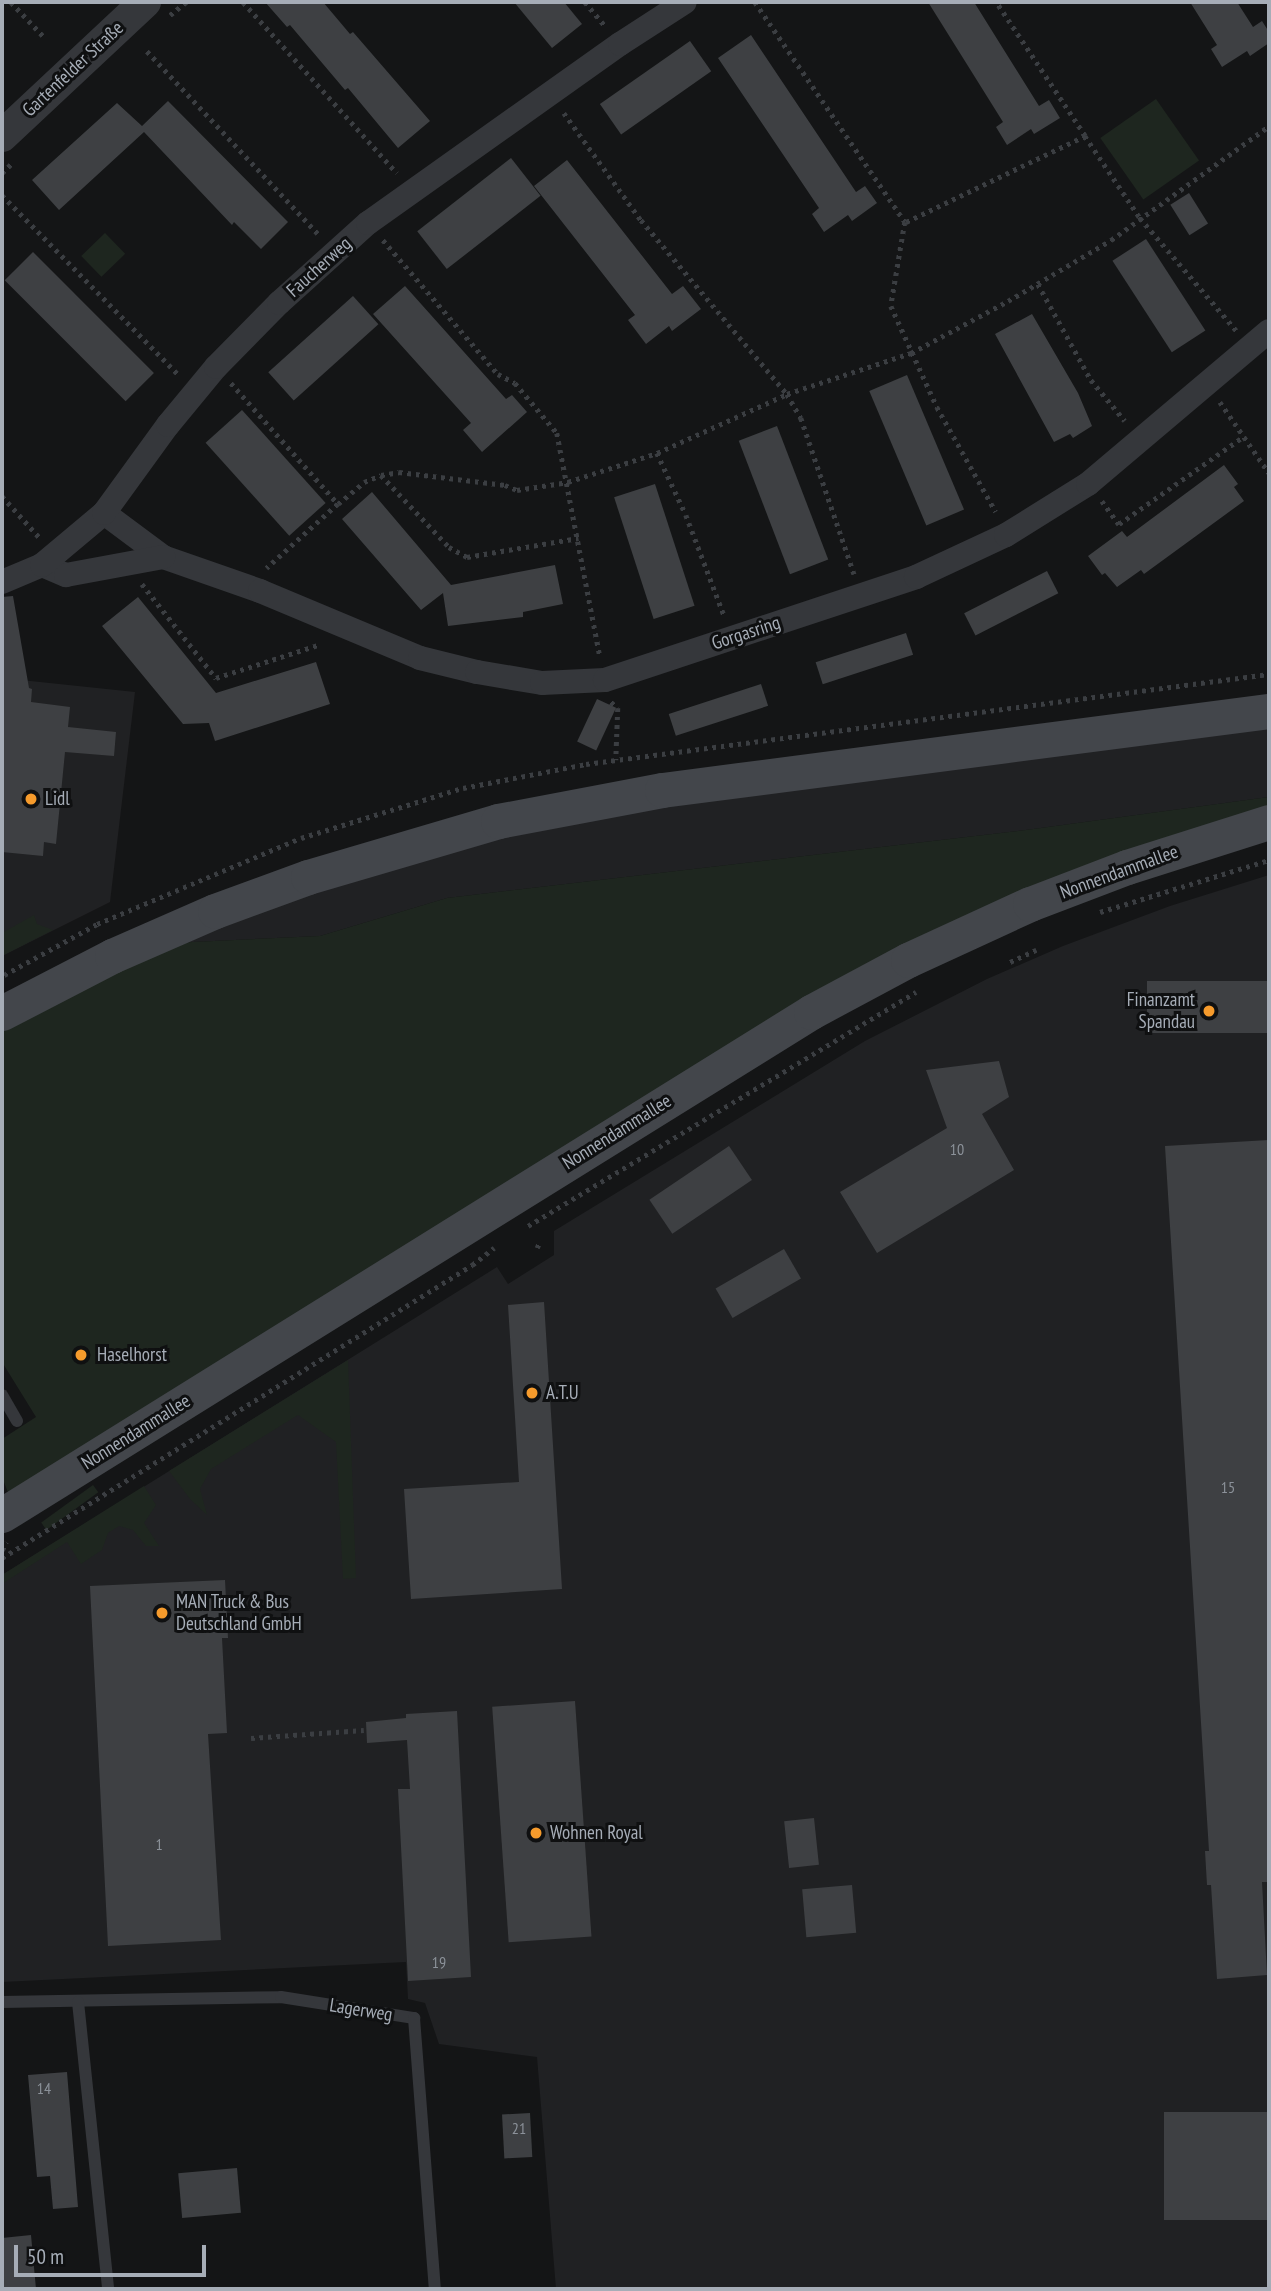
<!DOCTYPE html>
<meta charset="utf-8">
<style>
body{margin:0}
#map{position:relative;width:1271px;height:2291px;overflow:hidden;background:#141516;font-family:"PT Sans Narrow",sans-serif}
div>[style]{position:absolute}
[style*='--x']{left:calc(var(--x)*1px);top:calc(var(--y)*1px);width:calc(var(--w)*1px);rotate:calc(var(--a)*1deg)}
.built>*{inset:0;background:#202123}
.green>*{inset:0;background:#1e261f;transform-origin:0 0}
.building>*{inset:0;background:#3e4043;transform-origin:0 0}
.path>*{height:4.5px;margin-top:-2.25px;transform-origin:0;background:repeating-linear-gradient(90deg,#3b3e42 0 3.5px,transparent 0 8.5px)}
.service>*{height:12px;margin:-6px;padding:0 6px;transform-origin:6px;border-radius:6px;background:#35373b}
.minor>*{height:24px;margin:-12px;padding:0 12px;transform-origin:12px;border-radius:12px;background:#35373b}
.tertiary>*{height:32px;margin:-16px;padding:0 16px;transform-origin:16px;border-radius:16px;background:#35373b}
.secondary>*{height:35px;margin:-17.5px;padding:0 17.5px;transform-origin:17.5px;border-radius:17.5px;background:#43464b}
.dots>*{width:19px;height:19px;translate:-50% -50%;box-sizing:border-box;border:4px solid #0f1011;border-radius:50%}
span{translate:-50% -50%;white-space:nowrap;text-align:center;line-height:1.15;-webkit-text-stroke:6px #0f1011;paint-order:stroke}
.number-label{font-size:16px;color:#8c929a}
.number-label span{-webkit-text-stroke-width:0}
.street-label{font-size:19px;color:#a6adb7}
.poi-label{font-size:19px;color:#a6adb7}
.left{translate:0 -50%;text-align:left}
.right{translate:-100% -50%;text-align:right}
.frame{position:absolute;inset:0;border:4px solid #a6adb7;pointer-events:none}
.scale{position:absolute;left:14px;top:2245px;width:192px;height:32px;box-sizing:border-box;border:4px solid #a6adb7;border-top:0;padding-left:9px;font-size:21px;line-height:24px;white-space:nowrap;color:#a6adb7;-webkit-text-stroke:5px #0f1011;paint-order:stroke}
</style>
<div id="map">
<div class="built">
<i style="clip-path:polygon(2px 678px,135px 692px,110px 902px,2px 956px)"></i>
<i style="clip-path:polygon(1269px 722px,1269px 797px,1026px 830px,447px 898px,320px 936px,172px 943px,299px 894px,541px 823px)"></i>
<i style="clip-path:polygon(1269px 875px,1269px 2289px,556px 2289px,537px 2057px,439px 2044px,425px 2003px,408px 1999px,406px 1962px,2px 1982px,2px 1575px,497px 1267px,508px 1284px,554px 1255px,554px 1231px,865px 1041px,987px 979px,1063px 946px,1170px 906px)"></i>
</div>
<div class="green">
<i style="left:1156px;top:99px;width:75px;height:68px;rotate:55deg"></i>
<i style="left:105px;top:233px;width:29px;height:33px;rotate:46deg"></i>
<i style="clip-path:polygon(1269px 797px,1269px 810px,1059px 881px,9px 1495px,2px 1477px,2px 1439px,36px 1417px,2px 1362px,2px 1028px,172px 943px,320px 936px,447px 898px,1026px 830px)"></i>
<i style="clip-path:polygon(34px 915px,37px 924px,53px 930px,2px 956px,2px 933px)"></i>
<i style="clip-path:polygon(348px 1360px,356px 1578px,343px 1579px,336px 1442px,298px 1415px,211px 1469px,200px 1489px,207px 1515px,190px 1499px,169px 1471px)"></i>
<i style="left:93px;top:1485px;width:9px;height:64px;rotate:54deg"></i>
<i style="clip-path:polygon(144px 1486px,156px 1505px,144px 1523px,159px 1546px,146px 1546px,133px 1530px,119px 1526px,108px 1533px,102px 1550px,81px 1564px,67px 1542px,2px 1584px,2px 1575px)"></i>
</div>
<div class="building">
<i style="clip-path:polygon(265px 2px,323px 2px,350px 34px,353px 32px,430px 121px,398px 148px,348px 88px,345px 90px,290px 25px,287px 27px)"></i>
<i style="clip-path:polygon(514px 2px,564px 2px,582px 24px,552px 48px)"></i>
<i style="clip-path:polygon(928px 2px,974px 2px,1039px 106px,1049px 100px,1060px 118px,1034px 134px,1031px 129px,1007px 145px,996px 127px,1003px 122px)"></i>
<i style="clip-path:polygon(1190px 2px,1237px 2px,1253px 27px,1262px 21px,1269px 32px,1269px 43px,1250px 56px,1247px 51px,1222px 67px,1211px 49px,1217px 45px)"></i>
<i style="clip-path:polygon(751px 35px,856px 192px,865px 186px,877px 203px,852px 221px,848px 215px,824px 232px,812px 214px,819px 208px,718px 58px)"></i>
<i style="left:690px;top:41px;width:37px;height:110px;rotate:55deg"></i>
<i style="clip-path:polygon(168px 101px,288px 222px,261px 249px,234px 222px,232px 225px,144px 132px,59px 210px,32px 180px,117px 103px,142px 126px)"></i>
<i style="left:511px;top:158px;width:48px;height:119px;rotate:52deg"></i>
<i style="clip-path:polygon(567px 160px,672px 294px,683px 286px,701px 309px,672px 331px,669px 326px,646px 344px,628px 320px,635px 315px,534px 186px)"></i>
<i style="left:1189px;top:193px;width:36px;height:22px;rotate:58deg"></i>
<i style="left:1146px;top:239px;width:109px;height:40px;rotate:57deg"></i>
<i style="left:33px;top:252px;width:171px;height:40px;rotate:45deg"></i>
<i style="clip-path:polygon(405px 286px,506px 399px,512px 395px,527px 412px,482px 452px,463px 430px,471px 423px,373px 314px)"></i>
<i style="left:353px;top:296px;width:38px;height:114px;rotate:48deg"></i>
<i style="clip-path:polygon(1032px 314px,1078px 393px,1092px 426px,1073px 438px,1070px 434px,1054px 442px,995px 334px)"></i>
<i style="left:907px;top:375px;width:146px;height:41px;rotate:67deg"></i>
<i style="left:242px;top:410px;width:125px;height:49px;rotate:48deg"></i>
<i style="left:777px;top:426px;width:143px;height:41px;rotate:69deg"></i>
<i style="clip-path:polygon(1224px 465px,1238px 484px,1234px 487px,1244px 501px,1144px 574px,1141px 570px,1117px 587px,1105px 573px,1102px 575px,1088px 556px,1122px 531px,1127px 537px)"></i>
<i style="left:655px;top:484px;width:128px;height:43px;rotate:72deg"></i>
<i style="clip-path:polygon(372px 492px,451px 585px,555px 565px,563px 604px,523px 612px,523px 617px,448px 626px,443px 593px,421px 610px,342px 519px)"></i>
<i style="left:1047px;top:571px;width:25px;height:93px;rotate:63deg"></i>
<i style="clip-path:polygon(13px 596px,29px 688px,32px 689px,31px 702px,70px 707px,68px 727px,116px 732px,114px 756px,65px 752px,56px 844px,44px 842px,43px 856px,2px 852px,2px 597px)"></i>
<i style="clip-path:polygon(138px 597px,216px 693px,316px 662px,330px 704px,215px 741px,209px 723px,183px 724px,102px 626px)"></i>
<i style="left:906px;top:633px;width:23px;height:95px;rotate:72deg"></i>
<i style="left:761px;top:684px;width:23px;height:97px;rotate:72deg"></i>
<i style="left:597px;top:699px;width:21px;height:47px;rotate:25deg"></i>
<i style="left:1269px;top:981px;width:52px;height:122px;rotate:90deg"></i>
<i style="clip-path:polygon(999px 1061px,1009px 1097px,982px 1114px,1014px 1170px,877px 1253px,840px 1192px,947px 1128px,926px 1070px)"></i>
<i style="clip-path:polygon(1269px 1140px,1269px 1882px,1262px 1882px,1267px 1975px,1217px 1979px,1211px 1885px,1207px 1885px,1205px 1851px,1209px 1851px,1165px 1146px)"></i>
<i style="left:729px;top:1146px;width:41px;height:96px;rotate:56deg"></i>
<i style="left:784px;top:1249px;width:34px;height:79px;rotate:60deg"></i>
<i style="clip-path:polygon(544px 1302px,562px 1589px,411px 1599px,404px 1489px,519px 1482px,508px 1305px)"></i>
<i style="clip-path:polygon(225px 1580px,228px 1638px,222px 1638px,227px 1733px,208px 1734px,221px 1940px,108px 1946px,90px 1586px)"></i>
<i style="left:575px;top:1701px;width:236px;height:83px;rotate:86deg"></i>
<i style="clip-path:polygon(457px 1711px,471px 1977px,408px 1981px,398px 1789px,410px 1789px,407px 1740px,367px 1743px,366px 1722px,406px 1718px,406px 1714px)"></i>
<i style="left:814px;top:1818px;width:47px;height:30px;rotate:84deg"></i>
<i style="left:852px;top:1885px;width:48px;height:50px;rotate:85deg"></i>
<i style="clip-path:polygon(67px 2072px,78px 2207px,53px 2209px,50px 2176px,37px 2177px,28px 2075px)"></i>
<i style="left:1269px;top:2112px;width:108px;height:105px;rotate:90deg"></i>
<i style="left:530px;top:2113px;width:44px;height:28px;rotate:87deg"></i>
<i style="left:237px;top:2168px;width:45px;height:59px;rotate:85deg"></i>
<i style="clip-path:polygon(31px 2235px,36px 2289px,2px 2289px,2px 2238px)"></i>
</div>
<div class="path">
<i style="--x:11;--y:2;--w:50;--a:46.6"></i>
<i style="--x:243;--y:2;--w:230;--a:48"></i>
<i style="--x:585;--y:2;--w:31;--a:50"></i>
<i style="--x:755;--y:2;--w:266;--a:55.7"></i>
<i style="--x:905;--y:222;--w:85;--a:99.5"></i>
<i style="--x:891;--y:306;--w:111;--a:65.5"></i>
<i style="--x:937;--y:407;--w:120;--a:60.7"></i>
<i style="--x:170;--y:15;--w:21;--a:-39"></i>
<i style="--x:147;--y:51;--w:250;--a:46.9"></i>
<i style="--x:564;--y:113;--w:132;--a:54.3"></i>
<i style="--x:641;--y:220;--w:227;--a:50"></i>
<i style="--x:787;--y:394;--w:28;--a:60"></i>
<i style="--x:801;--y:418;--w:165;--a:71.2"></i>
<i style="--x:1085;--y:136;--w:99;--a:56.1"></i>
<i style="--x:1140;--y:218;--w:148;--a:49.4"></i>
<i style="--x:2;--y:173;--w:16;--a:-45"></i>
<i style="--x:2;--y:195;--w:251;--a:45.5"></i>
<i style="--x:906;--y:222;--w:199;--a:-25.7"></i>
<i style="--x:1085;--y:136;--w:161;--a:-123.6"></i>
<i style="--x:383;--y:240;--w:177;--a:49.4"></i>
<i style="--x:498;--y:374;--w:19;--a:28"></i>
<i style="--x:515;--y:383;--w:65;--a:50"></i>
<i style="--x:557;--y:433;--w:227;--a:79.1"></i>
<i style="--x:1038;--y:284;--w:110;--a:61.1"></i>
<i style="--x:1091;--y:380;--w:53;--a:50.3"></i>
<i style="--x:231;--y:383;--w:162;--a:48.5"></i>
<i style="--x:338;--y:504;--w:96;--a:138"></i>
<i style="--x:1220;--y:402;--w:86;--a:55.4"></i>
<i style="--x:657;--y:453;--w:68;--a:64.9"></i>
<i style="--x:686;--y:515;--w:107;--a:69.2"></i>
<i style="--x:381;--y:475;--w:18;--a:-9"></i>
<i style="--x:399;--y:472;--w:107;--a:7"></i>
<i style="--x:505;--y:485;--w:13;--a:23"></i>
<i style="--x:517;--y:490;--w:52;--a:-8.9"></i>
<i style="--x:568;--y:482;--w:94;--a:-18"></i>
<i style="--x:657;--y:453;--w:143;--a:-24.4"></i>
<i style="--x:787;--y:394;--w:131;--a:-18.3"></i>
<i style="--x:911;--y:353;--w:110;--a:-28.2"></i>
<i style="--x:1008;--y:301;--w:120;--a:-30.6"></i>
<i style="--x:1111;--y:240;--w:195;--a:-35.8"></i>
<i style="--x:2;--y:496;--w:55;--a:47.9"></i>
<i style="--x:1102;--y:501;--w:29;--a:54"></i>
<i style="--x:1119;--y:524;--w:153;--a:-35.1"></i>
<i style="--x:338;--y:504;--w:34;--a:-40"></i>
<i style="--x:364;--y:482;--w:18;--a:-22"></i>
<i style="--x:381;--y:475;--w:99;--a:46.6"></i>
<i style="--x:449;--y:547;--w:21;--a:29"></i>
<i style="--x:467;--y:557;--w:113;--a:-9.7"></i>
<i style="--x:142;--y:584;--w:120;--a:51.8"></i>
<i style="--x:216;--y:678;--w:110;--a:-17.9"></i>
<i style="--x:611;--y:702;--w:9;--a:41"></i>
<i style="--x:618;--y:708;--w:52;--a:92.2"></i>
<i style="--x:1100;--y:912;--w:177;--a:-17.1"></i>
<i style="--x:1010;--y:962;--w:29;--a:-25"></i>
<i style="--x:4;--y:975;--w:106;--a:-28.7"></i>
<i style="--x:97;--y:924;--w:221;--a:-22.9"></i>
<i style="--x:301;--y:838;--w:170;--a:-17.2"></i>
<i style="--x:463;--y:788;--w:125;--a:-11"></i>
<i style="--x:586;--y:764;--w:689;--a:-7.51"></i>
<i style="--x:528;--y:1226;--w:453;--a:-31.1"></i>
<i style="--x:537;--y:1248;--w:8;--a:-67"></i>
<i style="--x:2;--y:1550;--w:9;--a:-58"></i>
<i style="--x:2;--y:1558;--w:554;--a:-31.94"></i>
<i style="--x:472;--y:1265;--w:28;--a:-38"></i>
<i style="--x:251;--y:1738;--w:113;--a:-4"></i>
</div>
<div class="service">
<i style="--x:2;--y:1395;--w:30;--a:60"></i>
<i style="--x:2;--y:2002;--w:279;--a:-1"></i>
<i style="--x:281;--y:1997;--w:135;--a:9"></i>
<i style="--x:414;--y:2018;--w:272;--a:85.6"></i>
<i style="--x:78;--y:2002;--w:289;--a:84"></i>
</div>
<div class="minor">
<i style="--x:104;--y:513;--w:74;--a:36.7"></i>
<i style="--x:163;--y:557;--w:103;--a:19.3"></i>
<i style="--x:260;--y:591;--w:173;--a:22.7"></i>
<i style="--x:420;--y:658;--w:59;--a:13.8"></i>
<i style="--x:477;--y:672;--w:66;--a:9.6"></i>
<i style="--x:542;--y:683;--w:63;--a:-2.7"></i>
<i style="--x:605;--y:680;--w:328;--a:-18.3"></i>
<i style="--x:916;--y:577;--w:99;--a:-25"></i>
<i style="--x:1006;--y:535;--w:97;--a:-31.9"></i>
<i style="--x:1088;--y:484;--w:237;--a:-40.2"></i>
<i style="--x:42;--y:565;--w:26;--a:23"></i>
<i style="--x:66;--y:575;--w:99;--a:-10.5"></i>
<i style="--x:2;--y:582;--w:43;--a:-23"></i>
<i style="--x:42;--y:565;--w:81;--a:-40"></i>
<i style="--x:104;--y:513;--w:109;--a:-54"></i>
<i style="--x:168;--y:425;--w:75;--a:-50.4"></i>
<i style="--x:216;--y:367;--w:90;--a:-45.5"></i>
<i style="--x:279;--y:303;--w:120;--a:-42"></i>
<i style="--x:368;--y:223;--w:309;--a:-35.4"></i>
<i style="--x:620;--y:44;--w:77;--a:-32.9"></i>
</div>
<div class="tertiary">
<i style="--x:2;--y:136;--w:196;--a:-43.1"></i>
</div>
<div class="secondary">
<i style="--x:2;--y:1013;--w:124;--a:-27.4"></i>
<i style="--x:112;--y:956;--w:112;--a:-23.6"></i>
<i style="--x:215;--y:911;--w:99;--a:-20.1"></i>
<i style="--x:308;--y:877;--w:198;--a:-16.4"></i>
<i style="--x:498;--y:821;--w:167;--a:-10.7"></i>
<i style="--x:662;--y:790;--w:612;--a:-7.42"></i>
<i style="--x:2;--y:1515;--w:953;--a:-31.87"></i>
<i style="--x:811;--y:1012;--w:110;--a:-28.2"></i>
<i style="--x:908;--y:960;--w:134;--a:-24.7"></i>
<i style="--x:1030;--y:904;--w:104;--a:-20.9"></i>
<i style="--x:1127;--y:867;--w:149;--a:-17.6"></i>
</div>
<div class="dots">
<i style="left:31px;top:799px;background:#f69b2c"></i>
<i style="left:1209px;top:1011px;background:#f69b2c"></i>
<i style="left:81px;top:1355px;background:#f69b2c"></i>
<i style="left:532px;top:1393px;background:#f69b2c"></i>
<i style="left:162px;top:1613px;background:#f69b2c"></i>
<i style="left:536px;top:1833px;background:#f69b2c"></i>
</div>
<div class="number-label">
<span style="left:957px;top:1149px">10</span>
<span style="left:1228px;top:1487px">15</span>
<span style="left:159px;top:1844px">1</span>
<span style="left:439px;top:1962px">19</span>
<span style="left:44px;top:2088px">14</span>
<span style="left:519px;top:2128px">21</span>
</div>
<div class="street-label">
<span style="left:73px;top:69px;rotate:-43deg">Gartenfelder Straße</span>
<span style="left:319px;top:267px;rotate:-42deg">Faucherweg</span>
<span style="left:746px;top:633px;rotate:-18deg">Gorgasring</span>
<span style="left:1119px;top:872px;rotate:-20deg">Nonnendammallee</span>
<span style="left:617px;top:1132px;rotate:-32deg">Nonnendammallee</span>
<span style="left:136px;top:1432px;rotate:-32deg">Nonnendammallee</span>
<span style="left:361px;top:2010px;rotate:9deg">Lagerweg</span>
</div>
<div class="poi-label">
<span class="left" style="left:45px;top:799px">Lidl</span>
<span class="right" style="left:1195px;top:1011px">Finanzamt<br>Spandau</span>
<span class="left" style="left:97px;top:1355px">Haselhorst</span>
<span class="left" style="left:546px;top:1393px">A.T.U</span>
<span class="left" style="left:176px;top:1613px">MAN Truck &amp; Bus<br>Deutschland GmbH</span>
<span class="left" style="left:550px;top:1833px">Wohnen Royal</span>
</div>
<div class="frame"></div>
<div class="scale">50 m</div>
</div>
